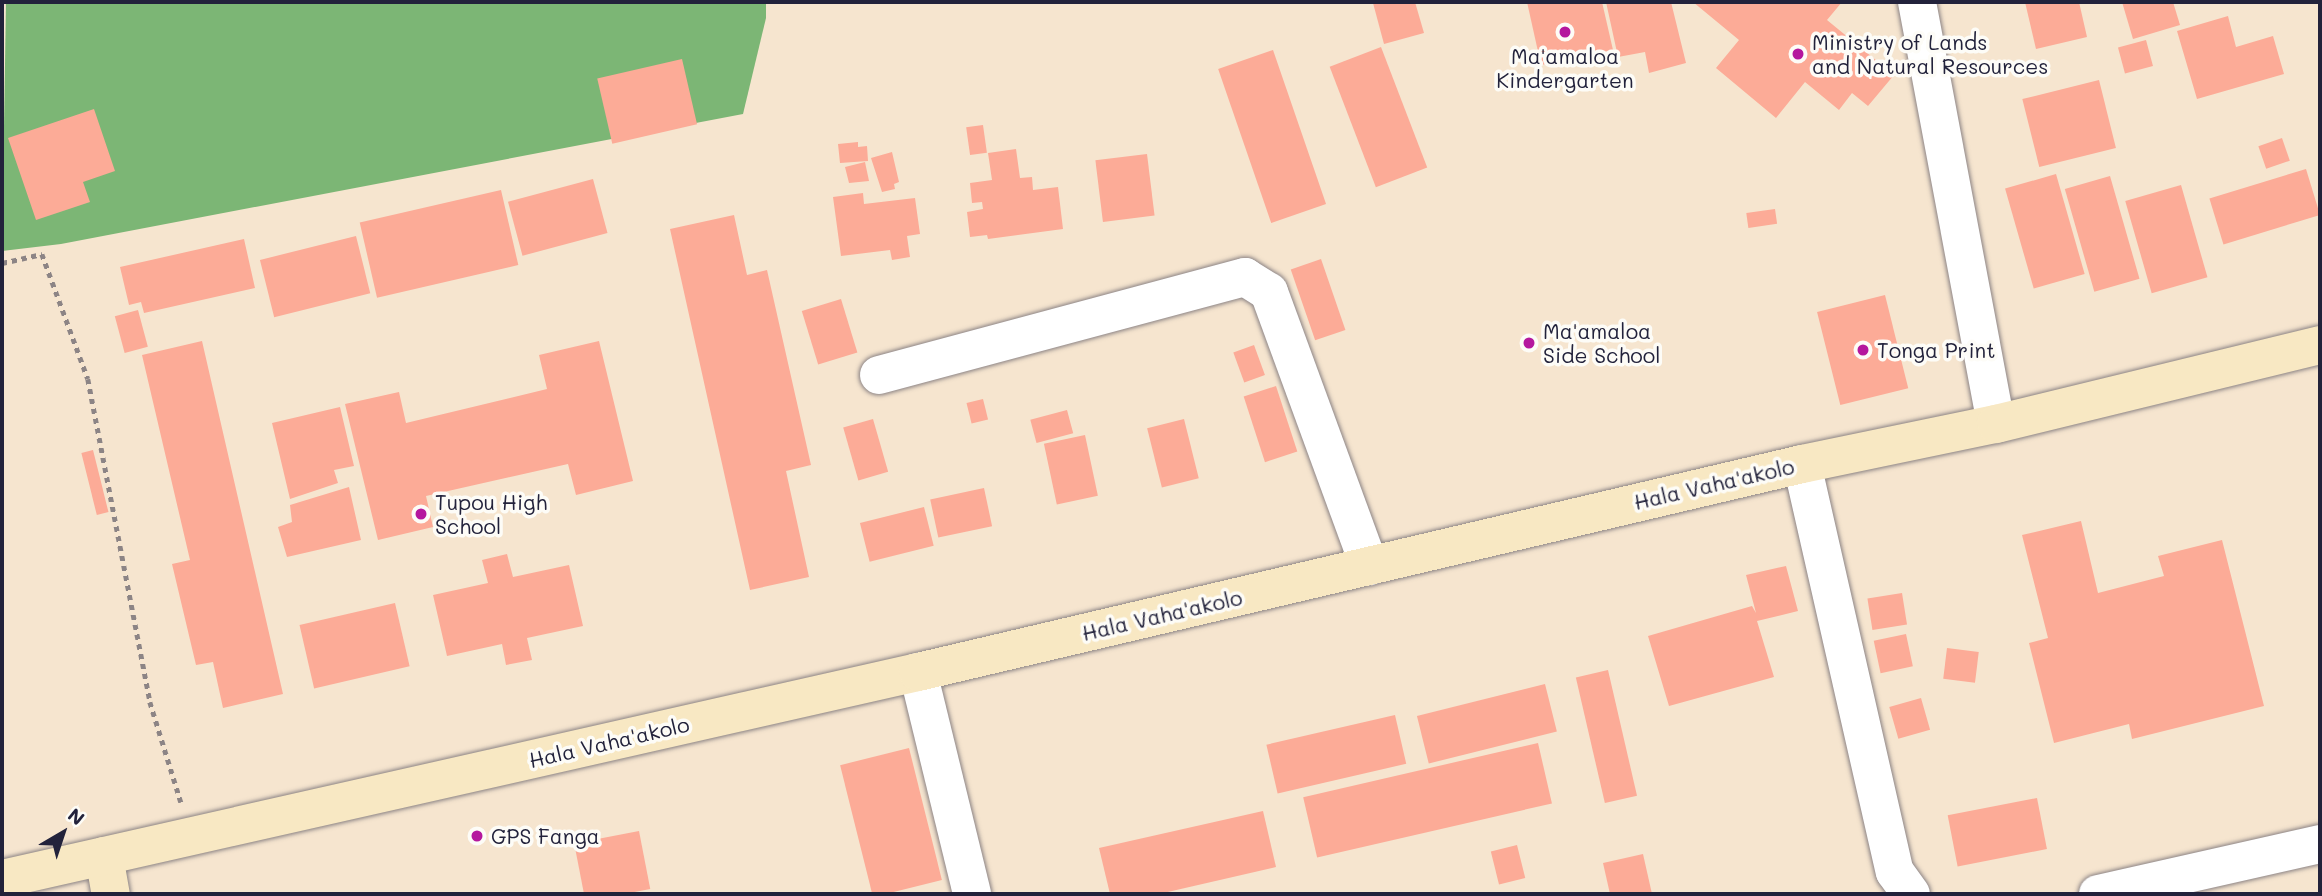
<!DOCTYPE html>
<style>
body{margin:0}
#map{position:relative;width:2322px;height:896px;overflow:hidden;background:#f6e5cf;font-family:Mali,sans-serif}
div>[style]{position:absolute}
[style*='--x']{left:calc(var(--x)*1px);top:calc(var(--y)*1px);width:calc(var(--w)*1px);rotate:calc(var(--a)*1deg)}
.forest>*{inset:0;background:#7cb675}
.building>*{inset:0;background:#fcab97;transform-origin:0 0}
.path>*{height:4.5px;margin-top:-2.25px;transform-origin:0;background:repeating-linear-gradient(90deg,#8c8485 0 5px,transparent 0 10px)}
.roads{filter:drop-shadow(0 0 2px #8c8485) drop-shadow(0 0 2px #8c8485)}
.street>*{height:38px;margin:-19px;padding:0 19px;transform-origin:19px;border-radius:19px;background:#fff}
.secondary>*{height:38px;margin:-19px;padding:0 19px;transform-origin:19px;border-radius:19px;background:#f8e8c3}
.dots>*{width:19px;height:19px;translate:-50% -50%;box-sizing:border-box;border:4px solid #fdfcf7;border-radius:50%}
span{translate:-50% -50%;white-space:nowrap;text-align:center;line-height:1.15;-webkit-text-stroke:7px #fdfcf7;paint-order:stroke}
.poi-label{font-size:21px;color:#22223b}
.left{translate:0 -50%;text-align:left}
.street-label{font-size:21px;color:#22223b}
.frame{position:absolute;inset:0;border:4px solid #22223b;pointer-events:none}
.north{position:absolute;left:28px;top:798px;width:70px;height:70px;-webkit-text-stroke:5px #fdfcf7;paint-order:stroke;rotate:39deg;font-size:19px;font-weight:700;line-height:28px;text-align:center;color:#22223b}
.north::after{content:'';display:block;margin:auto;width:24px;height:32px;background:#22223b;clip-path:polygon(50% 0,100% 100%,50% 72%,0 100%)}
</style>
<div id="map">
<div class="forest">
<i style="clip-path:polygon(6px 2px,766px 2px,766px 18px,743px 114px,61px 244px,2px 251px)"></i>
</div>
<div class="building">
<i style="clip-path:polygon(1415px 2px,1424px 33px,1384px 44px,1373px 3px)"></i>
<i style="clip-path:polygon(1527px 2px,1602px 2px,1613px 50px,1541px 65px)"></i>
<i style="clip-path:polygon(1606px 2px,1671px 2px,1686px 63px,1649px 73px,1645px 52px,1618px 57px)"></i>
<i style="clip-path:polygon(1693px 2px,1842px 2px,1827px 20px,1894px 75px,1868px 106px,1852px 93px,1839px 110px,1805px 82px,1776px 118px,1716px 68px,1739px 40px)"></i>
<i style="clip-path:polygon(2025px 2px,2079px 2px,2087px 37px,2036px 49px)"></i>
<i style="clip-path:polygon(2122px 2px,2173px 2px,2180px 25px,2133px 39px)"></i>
<i style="clip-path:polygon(2228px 16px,2236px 47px,2273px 36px,2284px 74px,2197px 99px,2177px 31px)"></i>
<i style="left:2146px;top:40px;width:27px;height:29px;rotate:75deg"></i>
<i style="left:1381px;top:47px;width:129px;height:55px;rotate:69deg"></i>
<i style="left:1273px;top:50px;width:163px;height:58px;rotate:71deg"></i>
<i style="left:682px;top:59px;width:67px;height:87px;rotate:77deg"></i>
<i style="left:2099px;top:80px;width:70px;height:79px;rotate:76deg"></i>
<i style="clip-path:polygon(94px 109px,115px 171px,83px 182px,90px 202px,36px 220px,8px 138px)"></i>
<i style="left:983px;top:125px;width:28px;height:17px;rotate:82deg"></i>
<i style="left:2282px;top:138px;width:24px;height:25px;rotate:71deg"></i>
<i style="clip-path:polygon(858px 142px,858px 147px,867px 146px,868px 161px,840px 163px,838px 144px)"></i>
<i style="clip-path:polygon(1016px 149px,1020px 178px,1032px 177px,1033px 190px,1058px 187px,1063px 229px,988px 239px,987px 235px,970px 237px,967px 212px,983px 209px,982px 202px,972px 203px,970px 183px,992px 180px,988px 153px)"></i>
<i style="clip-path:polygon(892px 152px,899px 182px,894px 184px,895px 189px,882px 192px,871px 158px)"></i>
<i style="left:1147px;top:154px;width:62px;height:52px;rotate:83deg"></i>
<i style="clip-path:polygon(865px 162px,869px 181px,849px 183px,845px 167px)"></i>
<i style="left:2306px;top:169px;width:48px;height:101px;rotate:73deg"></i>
<i style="left:2056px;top:174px;width:104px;height:53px;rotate:74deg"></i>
<i style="left:2110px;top:176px;width:107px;height:47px;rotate:74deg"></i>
<i style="left:593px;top:179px;width:56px;height:88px;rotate:75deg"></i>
<i style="left:2181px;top:185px;width:96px;height:58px;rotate:74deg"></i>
<i style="left:501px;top:190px;width:77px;height:145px;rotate:77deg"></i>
<i style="clip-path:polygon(863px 193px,864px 204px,915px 198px,920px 234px,907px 236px,910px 257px,892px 260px,890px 250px,841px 256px,833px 197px)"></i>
<i style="left:1775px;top:209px;width:15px;height:29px;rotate:82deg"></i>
<i style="clip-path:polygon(734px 215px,747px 275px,767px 270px,811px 465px,786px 471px,809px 577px,750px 590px,670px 229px)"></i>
<i style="left:356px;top:236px;width:59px;height:99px;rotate:76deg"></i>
<i style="clip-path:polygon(244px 239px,255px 288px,144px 313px,141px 302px,129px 305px,120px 267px)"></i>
<i style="left:1321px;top:259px;width:75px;height:32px;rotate:71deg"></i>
<i style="left:1885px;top:295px;width:96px;height:70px;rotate:76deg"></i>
<i style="left:841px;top:299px;width:56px;height:41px;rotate:73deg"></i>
<i style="left:138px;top:310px;width:38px;height:24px;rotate:75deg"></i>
<i style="clip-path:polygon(202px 341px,283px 694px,223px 708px,213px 662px,196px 665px,172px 564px,190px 560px,142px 355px)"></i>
<i style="clip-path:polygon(599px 341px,633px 481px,576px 495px,568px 464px,426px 496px,433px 527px,378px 540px,345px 404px,399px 392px,406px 423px,547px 389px,539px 355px)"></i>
<i style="left:1254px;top:345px;width:32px;height:22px;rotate:70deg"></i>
<i style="left:1276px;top:386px;width:69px;height:34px;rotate:72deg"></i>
<i style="left:983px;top:399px;width:21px;height:17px;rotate:76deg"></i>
<i style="clip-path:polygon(340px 407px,354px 466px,334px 470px,338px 483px,290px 499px,272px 423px)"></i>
<i style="left:1067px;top:410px;width:24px;height:38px;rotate:75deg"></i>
<i style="left:873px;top:419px;width:55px;height:31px;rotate:74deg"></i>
<i style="left:1184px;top:419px;width:61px;height:38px;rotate:76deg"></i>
<i style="left:1085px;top:435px;width:62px;height:42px;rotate:78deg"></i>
<i style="left:93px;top:450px;width:64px;height:12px;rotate:76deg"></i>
<i style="clip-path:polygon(349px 487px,361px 540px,287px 557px,278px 527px,292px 522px,290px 505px)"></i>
<i style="left:984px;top:488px;width:39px;height:55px;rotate:78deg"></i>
<i style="left:924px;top:507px;width:40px;height:66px;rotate:76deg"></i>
<i style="clip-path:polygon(2081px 521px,2098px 593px,2164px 576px,2158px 556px,2222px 540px,2264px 706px,2132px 739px,2129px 724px,2054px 743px,2029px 643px,2048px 638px,2022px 535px)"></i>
<i style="clip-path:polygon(507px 554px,513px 577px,569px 565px,583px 626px,527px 638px,532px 660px,506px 665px,502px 644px,447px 656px,433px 595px,488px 583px,482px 560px)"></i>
<i style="clip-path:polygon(1786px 566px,1798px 611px,1757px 621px,1774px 677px,1669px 706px,1648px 636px,1752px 606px,1756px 613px,1746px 575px)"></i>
<i style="left:1902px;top:593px;width:32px;height:35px;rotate:81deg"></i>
<i style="left:395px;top:603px;width:65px;height:98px;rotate:77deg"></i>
<i style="left:1906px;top:634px;width:33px;height:33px;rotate:78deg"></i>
<i style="left:1947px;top:648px;width:32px;height:31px;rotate:7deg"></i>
<i style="left:1608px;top:670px;width:129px;height:33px;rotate:77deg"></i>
<i style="left:1545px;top:684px;width:49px;height:132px;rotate:76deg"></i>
<i style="left:1921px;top:698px;width:33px;height:33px;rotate:74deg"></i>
<i style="left:1395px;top:715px;width:50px;height:132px;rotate:77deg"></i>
<i style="left:1538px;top:743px;width:62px;height:241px;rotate:77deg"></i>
<i style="left:909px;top:748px;width:136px;height:71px;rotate:76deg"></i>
<i style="left:2037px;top:798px;width:52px;height:91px;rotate:79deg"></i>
<i style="clip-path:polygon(1263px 811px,1276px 867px,1159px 894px,1110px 894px,1099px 848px)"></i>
<i style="left:639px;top:831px;width:59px;height:66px;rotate:79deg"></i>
<i style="left:1517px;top:845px;width:34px;height:27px;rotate:76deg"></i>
<i style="clip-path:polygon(1643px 854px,1652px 894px,1610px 894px,1603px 863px)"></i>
</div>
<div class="path">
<i style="--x:2;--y:263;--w:41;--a:-12.7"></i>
<i style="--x:42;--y:254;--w:133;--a:69.8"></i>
<i style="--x:88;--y:379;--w:329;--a:79.1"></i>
<i style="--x:150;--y:702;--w:105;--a:72.8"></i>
</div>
<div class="roads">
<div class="street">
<i style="--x:1917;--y:2;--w:429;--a:79.4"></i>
<i style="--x:879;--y:375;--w:379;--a:-15"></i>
<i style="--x:1245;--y:277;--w:28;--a:32"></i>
<i style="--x:1269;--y:292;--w:292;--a:69.9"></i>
<i style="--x:1802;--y:464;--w:418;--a:77.2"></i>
<i style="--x:1895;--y:872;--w:27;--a:54"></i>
<i style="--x:918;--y:672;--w:228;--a:76.3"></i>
<i style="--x:2098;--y:894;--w:228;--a:-12.7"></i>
</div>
<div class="secondary">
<i style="--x:104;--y:856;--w:39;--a:80"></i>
<i style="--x:2;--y:879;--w:939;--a:-12.73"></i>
<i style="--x:918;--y:672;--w:908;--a:-13.24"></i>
<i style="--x:1802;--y:464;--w:198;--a:-11.7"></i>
<i style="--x:1996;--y:424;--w:333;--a:-13.7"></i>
</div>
</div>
<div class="dots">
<i style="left:1565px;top:32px;background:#b5179e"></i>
<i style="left:1798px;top:54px;background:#b5179e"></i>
<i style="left:1529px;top:343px;background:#b5179e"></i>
<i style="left:1863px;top:350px;background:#b5179e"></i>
<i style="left:421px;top:514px;background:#b5179e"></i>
<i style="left:477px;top:836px;background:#b5179e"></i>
</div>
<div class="poi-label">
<span class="left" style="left:1812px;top:54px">Ministry of Lands<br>and Natural Resources</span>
<span style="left:1565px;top:68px">Ma'amaloa<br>Kindergarten</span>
<span class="left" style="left:1543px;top:343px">Ma'amaloa<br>Side School</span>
<span class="left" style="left:1877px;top:350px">Tonga Print</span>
<span class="left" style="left:435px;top:514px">Tupou High<br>School</span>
<span class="left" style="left:491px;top:836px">GPS Fanga</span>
</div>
<div class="street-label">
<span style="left:1714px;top:484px;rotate:-13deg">Hala Vaha'akolo</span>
<span style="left:1162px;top:615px;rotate:-13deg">Hala Vaha'akolo</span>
<span style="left:609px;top:742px;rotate:-13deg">Hala Vaha'akolo</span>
</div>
<div class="frame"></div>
<div class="north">N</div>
</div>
